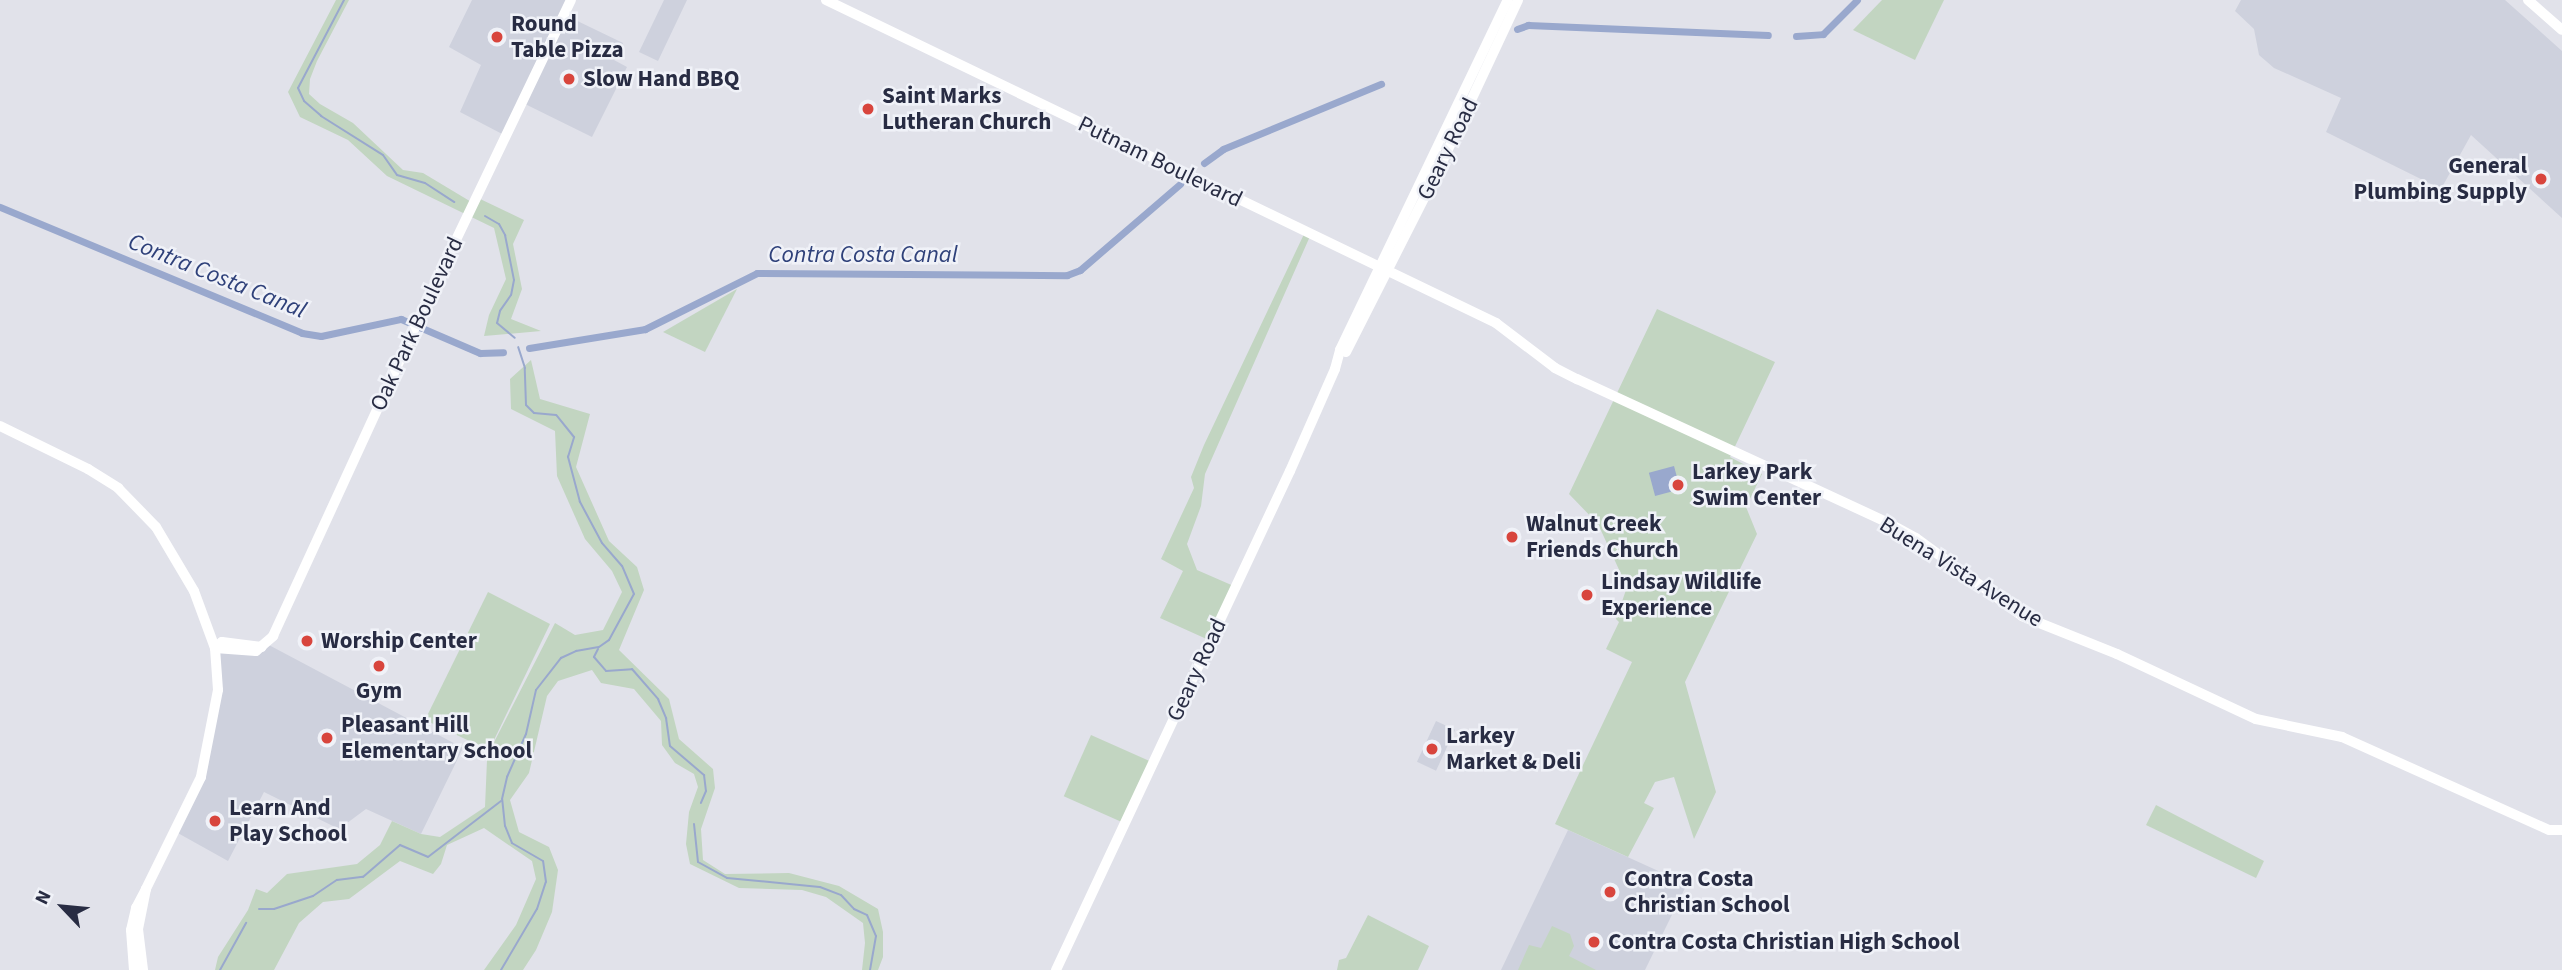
<!DOCTYPE html>
<style>
body{margin:0}
#map{position:relative;width:2562px;height:970px;overflow:hidden;background:#e1e2ea;font-family:"Source Sans 3",sans-serif}
div>[style]{position:absolute}
[style*='--x']{left:calc(var(--x)*1px);top:calc(var(--y)*1px);width:calc(var(--w)*1px);rotate:calc(var(--a)*1deg)}
.built>*{inset:0;background:#ced1dd;transform-origin:0 0}
.green>*{inset:0;background:#c2d5c1;transform-origin:0 0}
.water>*{inset:0;background:#99a8cd;transform-origin:0 0}
.stream>*{height:2px;margin:-1px;padding:0 1px;transform-origin:1px;border-radius:1px;background:#99a8cd}
.canal>*{height:7px;margin:-3.5px;padding:0 3.5px;transform-origin:3.5px;border-radius:3.5px;background:#99a8cd}
.secondary>*{height:10px;margin:-5px;padding:0 5px;transform-origin:5px;border-radius:5px;background:#fff}
.dots>*{width:19px;height:19px;translate:-50% -50%;box-sizing:border-box;border:4px solid #f0f2f8;border-radius:50%}
span{translate:-50% -50%;white-space:nowrap;text-align:center;line-height:1.15;-webkit-text-stroke:5px #f0f2f8;paint-order:stroke}
.poi-label{font-size:23px;color:#282c43;font-weight:700}
.left{translate:0 -50%;text-align:left}
.right{translate:-100% -50%;text-align:right}
.street-label{font-size:23px;color:#282c43}
.water-label{font-size:24px;color:#2f417a;font-style:italic}
.north{position:absolute;left:28px;top:872px;width:70px;height:70px;-webkit-text-stroke:5px #f0f2f8;paint-order:stroke;rotate:296deg;font-size:19px;font-weight:700;line-height:28px;text-align:center;color:#282c43}
.north::after{content:'';display:block;margin:auto;width:24px;height:32px;background:#282c43;clip-path:polygon(50% 0,100% 100%,50% 72%,0 100%)}
</style>
<div id="map">
<div class="built">
<i style="clip-path:polygon(472px 0,571px 0,565px 15px,623px 43px,614px 60px,627px 67px,592px 137px,523px 103px,506px 136px,460px 112px,481px 65px,449px 47px)"></i>
<i style="clip-path:polygon(664px 0,687px 0,658px 61px,639px 52px)"></i>
<i style="clip-path:polygon(2241px 0,2505px 0,2562px 51px,2562px 218px,2471px 135px,2441px 189px,2326px 132px,2341px 98px,2274px 68px,2259px 55px,2254px 29px,2235px 11px)"></i>
<i style="clip-path:polygon(267px 644px,463px 748px,421px 834px,366px 809px,339px 829px,264px 792px,228px 861px,176px 832px,213px 728px,215px 648px)"></i>
<i style="left:1436px;top:721px;width:21px;height:45px;rotate:25deg"></i>
<i style="clip-path:polygon(1568px 830px,1687px 884px,1645px 970px,1501px 970px)"></i>
</div>
<div class="green">
<i style="clip-path:polygon(336px 0,349px 0,317px 61px,310px 79px,309px 94px,320px 104px,353px 123px,403px 170px,423px 173px,473px 203px,476px 197px,524px 220px,513px 244px,522px 289px,511px 319px,541px 331px,484px 336px,489px 315px,506px 279px,494px 228px,387px 176px,348px 140px,300px 117px,288px 92px)"></i>
<i style="clip-path:polygon(1882px 0,1944px 0,1915px 60px,1853px 30px)"></i>
<i style="clip-path:polygon(1305px 232px,1311px 234px,1205px 474px,1201px 506px,1187px 544px,1197px 570px,1236px 587px,1211px 641px,1160px 618px,1183px 571px,1161px 559px,1194px 488px,1191px 477px,1204px 445px)"></i>
<i style="clip-path:polygon(737px 289px,705px 352px,663px 332px)"></i>
<i style="clip-path:polygon(1657px 309px,1775px 362px,1730px 457px,1762px 474px,1746px 507px,1757px 534px,1685px 682px,1716px 792px,1694px 839px,1674px 777px,1655px 782px,1644px 803px,1654px 808px,1628px 857px,1555px 824px,1632px 662px,1606px 649px,1619px 622px,1616px 619px,1627px 587px,1598px 524px,1569px 494px)"></i>
<i style="clip-path:polygon(531px 360px,540px 399px,590px 414px,576px 467px,609px 541px,637px 567px,644px 590px,619px 650px,669px 699px,679px 739px,713px 769px,715px 788px,701px 829px,703px 860px,725px 874px,789px 873px,839px 886px,878px 909px,883px 932px,883px 957px,878px 970px,862px 970px,865px 943px,863px 923px,826px 897px,802px 890px,739px 888px,690px 864px,686px 844px,689px 812px,698px 787px,694px 774px,675px 763px,662px 745px,661px 721px,634px 689px,601px 683px,592px 670px,558px 681px,547px 696px,529px 773px,510px 800px,519px 832px,549px 847px,558px 870px,552px 912px,536px 950px,523px 970px,484px 970px,516px 925px,536px 879px,532px 861px,484px 828px,447px 845px,441px 864px,433px 874px,400px 861px,349px 899px,323px 902px,299px 923px,274px 970px,215px 970px,218px 957px,248px 910px,256px 889px,267px 893px,287px 874px,357px 864px,380px 845px,392px 821px,421px 834px,440px 837px,485px 807px,487px 760px,490px 750px,555px 623px,575px 635px,603px 630px,622px 592px,612px 571px,585px 539px,557px 476px,555px 431px,511px 409px,510px 379px)"></i>
<i style="clip-path:polygon(488px 592px,550px 624px,494px 740px,480px 746px,425px 720px)"></i>
<i style="left:1091px;top:735px;width:69px;height:67px;rotate:24deg"></i>
<i style="clip-path:polygon(2156px 805px,2264px 861px,2256px 878px,2146px 825px)"></i>
<i style="clip-path:polygon(1368px 915px,1429px 946px,1418px 970px,1337px 970px,1339px 960px,1346px 958px)"></i>
<i style="clip-path:polygon(1552px 926px,1570px 934px,1574px 946px,1569px 956px,1596px 970px,1518px 970px,1529px 945px,1541px 948px)"></i>
</div>
<div class="water">
<i style="left:1674px;top:466px;width:24px;height:26px;rotate:75deg"></i>
</div>
<div class="stream">
<i style="--x:344;--y:0;--w:99;--a:117.6"></i>
<i style="--x:298;--y:88;--w:14;--a:65"></i>
<i style="--x:304;--y:101;--w:23;--a:41"></i>
<i style="--x:321;--y:116;--w:73;--a:32.2"></i>
<i style="--x:383;--y:155;--w:24;--a:55"></i>
<i style="--x:397;--y:175;--w:29;--a:16"></i>
<i style="--x:425;--y:183;--w:35;--a:33"></i>
<i style="--x:485;--y:216;--w:16;--a:30"></i>
<i style="--x:499;--y:224;--w:13;--a:61"></i>
<i style="--x:505;--y:235;--w:46;--a:78.7"></i>
<i style="--x:514;--y:280;--w:15;--a:101"></i>
<i style="--x:511;--y:295;--w:19;--a:125"></i>
<i style="--x:500;--y:311;--w:12;--a:104"></i>
<i style="--x:497;--y:323;--w:23;--a:40"></i>
<i style="--x:598;--y:649;--w:9;--a:117"></i>
<i style="--x:594;--y:657;--w:18;--a:49"></i>
<i style="--x:606;--y:671;--w:26;--a:-4"></i>
<i style="--x:632;--y:669;--w:40;--a:49"></i>
<i style="--x:658;--y:699;--w:21;--a:67"></i>
<i style="--x:666;--y:718;--w:28;--a:82"></i>
<i style="--x:670;--y:746;--w:45;--a:40.5"></i>
<i style="--x:704;--y:775;--w:16;--a:83"></i>
<i style="--x:706;--y:791;--w:13;--a:113"></i>
<i style="--x:694;--y:824;--w:38;--a:84"></i>
<i style="--x:698;--y:862;--w:33;--a:29"></i>
<i style="--x:727;--y:878;--w:93;--a:5.5"></i>
<i style="--x:820;--y:887;--w:22;--a:21"></i>
<i style="--x:841;--y:895;--w:19;--a:47"></i>
<i style="--x:854;--y:909;--w:14;--a:25"></i>
<i style="--x:867;--y:915;--w:23;--a:67"></i>
<i style="--x:876;--y:936;--w:35;--a:100"></i>
<i style="--x:259;--y:909;--w:15;--a:0"></i>
<i style="--x:274;--y:909;--w:41;--a:-18.4"></i>
<i style="--x:313;--y:896;--w:29;--a:-34"></i>
<i style="--x:337;--y:880;--w:26;--a:-7"></i>
<i style="--x:363;--y:877;--w:49;--a:-40.9"></i>
<i style="--x:400;--y:845;--w:30;--a:23"></i>
<i style="--x:428;--y:857;--w:92;--a:-37.5"></i>
<i style="--x:220;--y:970;--w:54;--a:-61"></i>
<i style="--x:501;--y:970;--w:71;--a:-59.5"></i>
<i style="--x:537;--y:909;--w:28;--a:-72"></i>
<i style="--x:546;--y:882;--w:21;--a:-98"></i>
<i style="--x:543;--y:861;--w:36;--a:-150"></i>
<i style="--x:512;--y:843;--w:18;--a:-112"></i>
<i style="--x:505;--y:826;--w:27;--a:-96"></i>
<i style="--x:502;--y:799;--w:23;--a:-77"></i>
<i style="--x:507;--y:777;--w:47;--a:-66.2"></i>
<i style="--x:526;--y:734;--w:45;--a:-77.2"></i>
<i style="--x:536;--y:690;--w:41;--a:-52"></i>
<i style="--x:561;--y:658;--w:17;--a:-25"></i>
<i style="--x:576;--y:651;--w:23;--a:-10"></i>
<i style="--x:599;--y:647;--w:12;--a:-35"></i>
<i style="--x:609;--y:640;--w:52;--a:-61.5"></i>
<i style="--x:634;--y:594;--w:30;--a:-113"></i>
<i style="--x:622;--y:566;--w:30;--a:-131"></i>
<i style="--x:602;--y:543;--w:47;--a:-118.2"></i>
<i style="--x:580;--y:502;--w:47;--a:-104.9"></i>
<i style="--x:568;--y:457;--w:21;--a:-73"></i>
<i style="--x:574;--y:437;--w:28;--a:-129"></i>
<i style="--x:556;--y:415;--w:22;--a:-175"></i>
<i style="--x:534;--y:413;--w:11;--a:-135"></i>
<i style="--x:526;--y:405;--w:37;--a:-92"></i>
<i style="--x:525;--y:368;--w:22;--a:-108"></i>
</div>
<div class="canal">
<i style="--x:1517;--y:29;--w:12;--a:-20"></i>
<i style="--x:1528;--y:25;--w:240;--a:2.4"></i>
<i style="--x:1796;--y:36;--w:27;--a:-4"></i>
<i style="--x:1823;--y:34;--w:48;--a:-45"></i>
<i style="--x:1204;--y:163;--w:24;--a:-36"></i>
<i style="--x:1223;--y:149;--w:171;--a:-22.4"></i>
<i style="--x:0;--y:207;--w:327;--a:22.6"></i>
<i style="--x:302;--y:333;--w:19;--a:9"></i>
<i style="--x:321;--y:336;--w:82;--a:-12"></i>
<i style="--x:401;--y:319;--w:86;--a:23.3"></i>
<i style="--x:480;--y:353;--w:23;--a:-2"></i>
<i style="--x:529;--y:348;--w:118;--a:-9.3"></i>
<i style="--x:645;--y:329;--w:125;--a:-26.6"></i>
<i style="--x:757;--y:273;--w:310;--a:0.4"></i>
<i style="--x:1067;--y:275;--w:14;--a:-21"></i>
<i style="--x:1080;--y:270;--w:132;--a:-40.7"></i>
</div>
<div class="secondary">
<i style="--x:826;--y:0;--w:744;--a:25.74"></i>
<i style="--x:1496;--y:323;--w:74;--a:37.3"></i>
<i style="--x:1555;--y:368;--w:25;--a:27"></i>
<i style="--x:1577;--y:379;--w:339;--a:24.8"></i>
<i style="--x:1885;--y:521;--w:35;--a:29"></i>
<i style="--x:1916;--y:538;--w:132;--a:36.3"></i>
<i style="--x:2022;--y:616;--w:102;--a:21.8"></i>
<i style="--x:2117;--y:654;--w:153;--a:25.1"></i>
<i style="--x:2256;--y:719;--w:88;--a:11.8"></i>
<i style="--x:2342;--y:737;--w:227;--a:24.2"></i>
<i style="--x:2549;--y:830;--w:13;--a:0"></i>
<i style="--x:2528;--y:0;--w:45;--a:41.4"></i>
<i style="--x:1346;--y:352;--w:201;--a:-63.1"></i>
<i style="--x:1437;--y:173;--w:191;--a:-64.9"></i>
<i style="--x:0;--y:426;--w:98;--a:26"></i>
<i style="--x:88;--y:469;--w:36;--a:32"></i>
<i style="--x:118;--y:488;--w:54;--a:45.7"></i>
<i style="--x:156;--y:527;--w:74;--a:59.3"></i>
<i style="--x:194;--y:591;--w:61;--a:69.8"></i>
<i style="--x:215;--y:648;--w:42;--a:85.9"></i>
<i style="--x:218;--y:690;--w:89;--a:101.1"></i>
<i style="--x:201;--y:777;--w:125;--a:116.2"></i>
<i style="--x:215;--y:648;--w:41;--a:4.2"></i>
<i style="--x:256;--y:651;--w:23;--a:-41"></i>
<i style="--x:273;--y:636;--w:406;--a:-65.3"></i>
<i style="--x:443;--y:267;--w:296;--a:-64.4"></i>
<i style="--x:215;--y:648;--w:9;--a:-41"></i>
<i style="--x:222;--y:642;--w:40;--a:7.1"></i>
<i style="--x:134;--y:970;--w:40;--a:-94.3"></i>
<i style="--x:131;--y:930;--w:23;--a:-77"></i>
<i style="--x:136;--y:908;--w:21;--a:-62"></i>
<i style="--x:146;--y:889;--w:41;--a:101.3"></i>
<i style="--x:138;--y:929;--w:41;--a:83"></i>
<i style="--x:1056;--y:970;--w:551;--a:-64.88"></i>
<i style="--x:1290;--y:471;--w:111;--a:-66.2"></i>
<i style="--x:1335;--y:369;--w:20;--a:-75"></i>
<i style="--x:1340;--y:350;--w:388;--a:-64.4"></i>
</div>
<div class="dots">
<i style="left:497px;top:37px;background:#d8453d"></i>
<i style="left:569px;top:79px;background:#d8453d"></i>
<i style="left:868px;top:109px;background:#d8453d"></i>
<i style="left:2541px;top:179px;background:#d8453d"></i>
<i style="left:1678px;top:485px;background:#d8453d"></i>
<i style="left:1512px;top:537px;background:#d8453d"></i>
<i style="left:1587px;top:595px;background:#d8453d"></i>
<i style="left:307px;top:641px;background:#d8453d"></i>
<i style="left:379px;top:666px;background:#d8453d"></i>
<i style="left:327px;top:738px;background:#d8453d"></i>
<i style="left:1432px;top:749px;background:#d8453d"></i>
<i style="left:215px;top:821px;background:#d8453d"></i>
<i style="left:1610px;top:892px;background:#d8453d"></i>
<i style="left:1594px;top:942px;background:#d8453d"></i>
</div>
<div class="poi-label">
<span class="left" style="left:511px;top:37px">Round<br>Table Pizza</span>
<span class="left" style="left:583px;top:79px">Slow Hand BBQ</span>
<span class="left" style="left:882px;top:109px">Saint Marks<br>Lutheran Church</span>
<span class="right" style="left:2527px;top:179px">General<br>Plumbing Supply</span>
<span class="left" style="left:1692px;top:485px">Larkey Park<br>Swim Center</span>
<span class="left" style="left:1526px;top:537px">Walnut Creek<br>Friends Church</span>
<span class="left" style="left:1601px;top:595px">Lindsay Wildlife<br>Experience</span>
<span class="left" style="left:321px;top:641px">Worship Center</span>
<span style="left:379px;top:691px">Gym</span>
<span class="left" style="left:341px;top:738px">Pleasant Hill<br>Elementary School</span>
<span class="left" style="left:1446px;top:749px">Larkey<br>Market &amp; Deli</span>
<span class="left" style="left:229px;top:821px">Learn And<br>Play School</span>
<span class="left" style="left:1624px;top:892px">Contra Costa<br>Christian School</span>
<span class="left" style="left:1608px;top:942px">Contra Costa Christian High School</span>
</div>
<div class="street-label">
<span style="left:1448px;top:149px;rotate:-64deg">Geary Road</span>
<span style="left:1160px;top:162px;rotate:26deg">Putnam Boulevard</span>
<span style="left:417px;top:324px;rotate:-65deg">Oak Park Boulevard</span>
<span style="left:1961px;top:572px;rotate:32deg">Buena Vista Avenue</span>
<span style="left:1197px;top:670px;rotate:-65deg">Geary Road</span>
</div>
<div class="water-label">
<span style="left:863px;top:255px">Contra Costa Canal</span>
<span style="left:217px;top:276px;rotate:22deg">Contra Costa Canal</span>
</div>
<div class="north">N</div>
</div>
